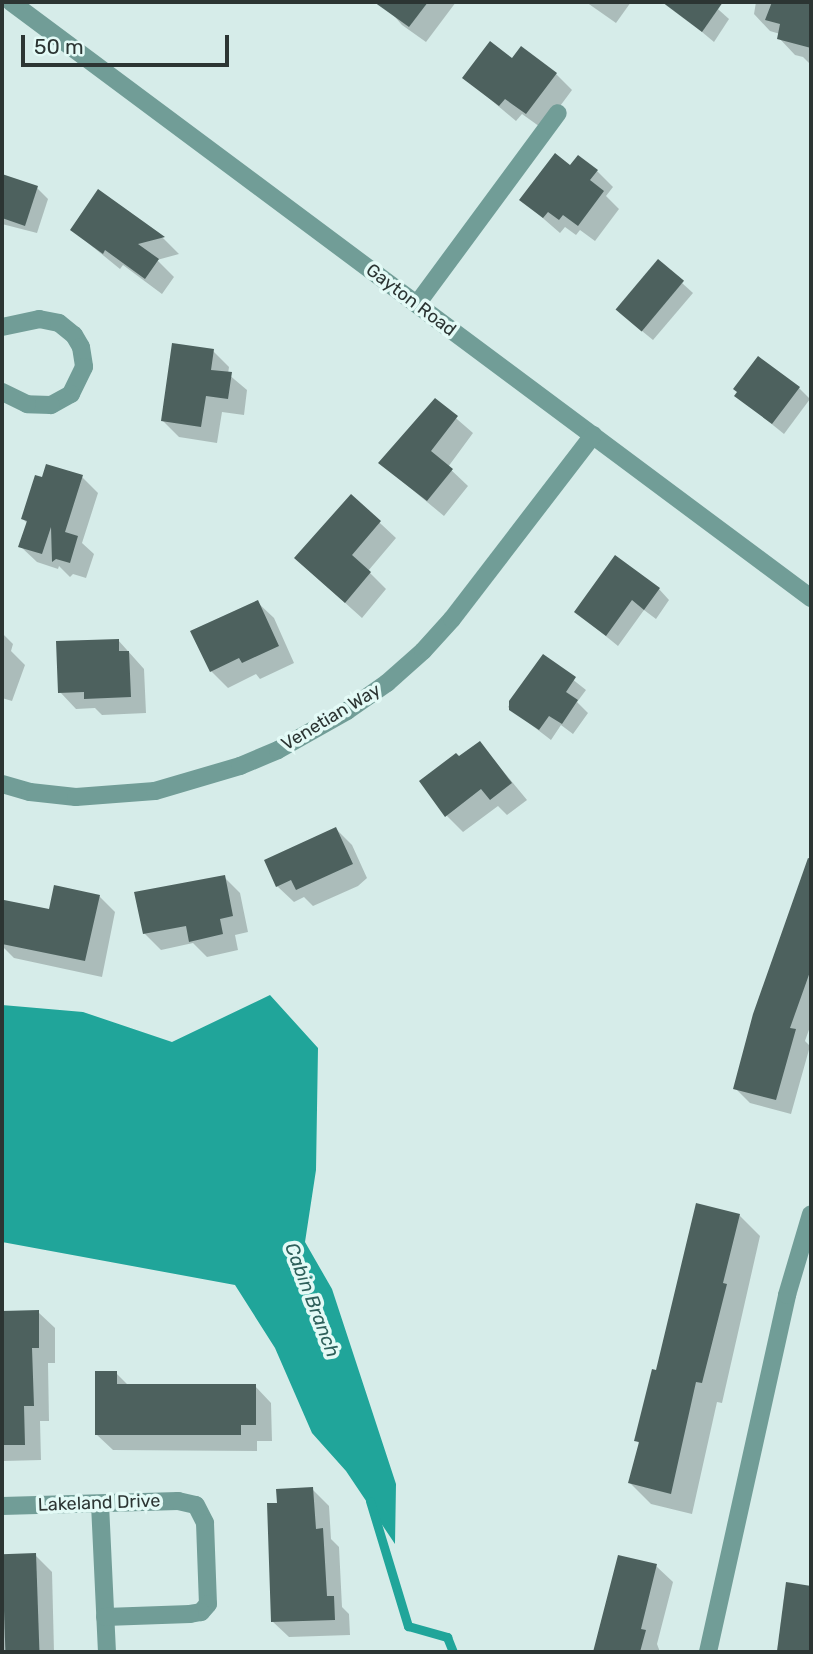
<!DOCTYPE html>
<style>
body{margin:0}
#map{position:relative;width:813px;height:1654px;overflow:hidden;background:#d6ece9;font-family:Rubik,sans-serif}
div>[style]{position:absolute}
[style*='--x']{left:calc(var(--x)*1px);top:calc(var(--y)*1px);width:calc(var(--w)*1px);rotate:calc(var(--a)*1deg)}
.water>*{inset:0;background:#20a59a}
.shadow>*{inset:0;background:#0003}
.stream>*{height:9px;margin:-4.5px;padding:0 4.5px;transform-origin:4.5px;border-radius:4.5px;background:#20a59a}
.building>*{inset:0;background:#4d615e;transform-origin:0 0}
.minor>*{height:18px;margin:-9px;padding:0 9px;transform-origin:9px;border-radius:9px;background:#719d97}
span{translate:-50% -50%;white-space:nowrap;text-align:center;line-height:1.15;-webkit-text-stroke:7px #e3faf6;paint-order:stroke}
.street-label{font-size:18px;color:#2c3533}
.water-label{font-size:19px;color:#2e605b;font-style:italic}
.frame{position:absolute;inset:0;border:4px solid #2c3533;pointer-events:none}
.scale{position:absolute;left:21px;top:35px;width:208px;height:32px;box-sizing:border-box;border:4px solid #2c3533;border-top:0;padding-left:9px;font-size:21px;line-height:24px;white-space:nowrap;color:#2c3533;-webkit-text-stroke:5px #e3faf6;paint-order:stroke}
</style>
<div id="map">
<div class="water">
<i style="clip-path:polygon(270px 995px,318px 1048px,316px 1170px,305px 1242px,332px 1289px,396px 1484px,395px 1544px,346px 1471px,312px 1433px,275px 1348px,235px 1285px,2px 1242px,2px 1005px,83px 1012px,172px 1042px)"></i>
</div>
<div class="shadow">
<i style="clip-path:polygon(382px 2px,456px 2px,426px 42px,402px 25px)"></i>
<i style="clip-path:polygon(586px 2px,631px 2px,616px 23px)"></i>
<i style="clip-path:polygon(686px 2px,710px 2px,729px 19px,714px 42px,678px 12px)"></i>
<i style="clip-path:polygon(756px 2px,811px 2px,811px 65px,803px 57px,795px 55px,779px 38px,780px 34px,770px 31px,754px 14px)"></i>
<i style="clip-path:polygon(512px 60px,556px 74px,572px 90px,543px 129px,522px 114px,516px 121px,465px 78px)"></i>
<i style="clip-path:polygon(597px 171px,613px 187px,606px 196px,619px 209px,595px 241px,580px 230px,576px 235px,565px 227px,560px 233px,522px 200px)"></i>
<i style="clip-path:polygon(2px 176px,37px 188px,48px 199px,37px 233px,2px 224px)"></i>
<i style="clip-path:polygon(99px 192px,164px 239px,179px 254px,157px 260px,174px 277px,162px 294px,123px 265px,120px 269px,72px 230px)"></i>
<i style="clip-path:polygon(682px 283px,693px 293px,653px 340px,631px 322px)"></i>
<i style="clip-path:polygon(213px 351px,229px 367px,228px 374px,247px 390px,244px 415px,222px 412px,217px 443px,179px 437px,163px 421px)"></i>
<i style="clip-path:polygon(799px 388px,810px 399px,784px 434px,737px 396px)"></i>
<i style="clip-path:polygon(435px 400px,473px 433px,448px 467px,468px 486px,444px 516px,380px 463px)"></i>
<i style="clip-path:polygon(82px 477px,98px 493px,82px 543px,94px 554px,86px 578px,73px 574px,70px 577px,59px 566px,58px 569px,37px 562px,20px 546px,28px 524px,23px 519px)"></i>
<i style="clip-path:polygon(351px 496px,396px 538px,368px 571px,386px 589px,362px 618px,313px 574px)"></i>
<i style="clip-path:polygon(659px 589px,669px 600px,656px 619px,644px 610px,618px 646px,576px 612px)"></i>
<i style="clip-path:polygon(257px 602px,274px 618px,294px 663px,260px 679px,256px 674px,228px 688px,211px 671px)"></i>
<i style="clip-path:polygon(2px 633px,13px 644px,11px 651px,25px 665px,12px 701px,2px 698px)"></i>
<i style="clip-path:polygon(118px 640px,144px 669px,146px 713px,102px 715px,95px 708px,76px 709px,60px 692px)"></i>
<i style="clip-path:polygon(543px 656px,586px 690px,577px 702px,588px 713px,573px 734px,561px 725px,551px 740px,508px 707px)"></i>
<i style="clip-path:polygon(480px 743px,527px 800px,507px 815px,498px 806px,463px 832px,447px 816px,460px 758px)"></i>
<i style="clip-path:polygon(336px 829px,352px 845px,367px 878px,358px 886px,313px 906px,304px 897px,294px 902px,277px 886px)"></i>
<i style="clip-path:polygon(811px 853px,811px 1024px,805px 1041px,810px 1046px,791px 1114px,750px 1103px,735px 1088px,755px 1015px)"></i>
<i style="clip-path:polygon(224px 877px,240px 893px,248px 932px,235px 935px,238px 950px,207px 957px,193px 943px,161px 950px,144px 933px)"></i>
<i style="clip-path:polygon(99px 896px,115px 912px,102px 977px,14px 958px,2px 946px,6px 902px,50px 911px)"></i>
<i style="clip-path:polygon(739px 1215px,760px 1236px,722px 1403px,717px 1402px,692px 1514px,651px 1504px,630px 1483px,640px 1444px,636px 1440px,658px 1372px)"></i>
<i style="clip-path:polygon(38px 1312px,55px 1328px,55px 1363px,48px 1363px,49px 1421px,40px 1421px,41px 1460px,4px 1461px,2px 1313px)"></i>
<i style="clip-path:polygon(116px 1373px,129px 1386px,255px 1386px,271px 1403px,272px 1441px,257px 1441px,257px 1451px,113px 1450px,96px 1434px)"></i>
<i style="clip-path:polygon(312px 1489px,329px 1506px,331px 1539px,339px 1547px,342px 1607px,349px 1614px,350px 1635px,289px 1637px,272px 1621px,279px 1504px)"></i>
<i style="clip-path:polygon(35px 1555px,52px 1572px,54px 1652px,2px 1652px,2px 1556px)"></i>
<i style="clip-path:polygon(620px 1557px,656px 1566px,673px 1582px,657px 1644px,660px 1652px,594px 1652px)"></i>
<i style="clip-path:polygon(787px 1584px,811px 1587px,811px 1652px,779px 1650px)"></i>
</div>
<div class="stream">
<i style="--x:370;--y:1501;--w:131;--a:73.1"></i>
<i style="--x:408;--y:1626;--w:41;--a:15.8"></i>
<i style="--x:447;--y:1637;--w:16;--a:68"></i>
</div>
<div class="building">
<i style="clip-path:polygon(374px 2px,428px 2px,409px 27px)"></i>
<i style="clip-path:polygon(662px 2px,723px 2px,702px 32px)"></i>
<i style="clip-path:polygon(772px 2px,811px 2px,811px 48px,777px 39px,780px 24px,765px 20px)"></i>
<i style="clip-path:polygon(490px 41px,512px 58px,521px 46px,557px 73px,526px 114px,505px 99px,499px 106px,462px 78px)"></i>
<i style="clip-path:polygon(555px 153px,570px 165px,578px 155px,598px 170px,590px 180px,604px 191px,578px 226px,563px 215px,559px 220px,548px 212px,543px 218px,519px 200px)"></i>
<i style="clip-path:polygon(2px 174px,38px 186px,25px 226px,2px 218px)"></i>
<i style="clip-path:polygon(98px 189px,165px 237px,138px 244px,159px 259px,145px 279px,105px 250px,103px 254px,70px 230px)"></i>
<i style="left:658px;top:259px;width:34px;height:66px;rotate:40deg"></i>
<i style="clip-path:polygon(172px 343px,214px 349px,211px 370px,232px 372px,228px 399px,206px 396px,201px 427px,161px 421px)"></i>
<i style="clip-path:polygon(758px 356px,800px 387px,772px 424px,734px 396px,737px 392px,733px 389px)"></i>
<i style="clip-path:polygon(435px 398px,458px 416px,431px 451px,453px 469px,427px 501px,378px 463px)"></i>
<i style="clip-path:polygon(46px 464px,83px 475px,65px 532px,78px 536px,70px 563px,56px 559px,52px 562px,51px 527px,42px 554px,18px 547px,27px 521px,21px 519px,35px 475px,42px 477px)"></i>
<i style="clip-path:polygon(351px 494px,381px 521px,352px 555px,371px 572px,345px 603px,294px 558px)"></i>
<i style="clip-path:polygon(615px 555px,660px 588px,644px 610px,632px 600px,606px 636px,574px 612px)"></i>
<i style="clip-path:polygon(258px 600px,279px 646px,242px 663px,239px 658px,210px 672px,190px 631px)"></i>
<i style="clip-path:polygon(119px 639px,119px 651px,129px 651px,131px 697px,84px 699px,84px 692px,58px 693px,56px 641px)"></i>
<i style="clip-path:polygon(543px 654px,576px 677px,566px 692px,578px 700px,562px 724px,549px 716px,539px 730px,509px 710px,509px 701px)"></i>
<i style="clip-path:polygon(480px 741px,512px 783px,490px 800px,481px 789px,445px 817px,419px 781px,456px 753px,459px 756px)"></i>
<i style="clip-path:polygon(336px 827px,353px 864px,296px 890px,291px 880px,276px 887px,264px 860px)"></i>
<i style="clip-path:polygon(808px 858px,811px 859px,811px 969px,790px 1028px,796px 1029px,776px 1100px,733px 1089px,753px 1014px)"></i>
<i style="clip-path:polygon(225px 875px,233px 916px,220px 919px,223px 934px,189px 942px,186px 926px,143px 934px,134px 892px)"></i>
<i style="clip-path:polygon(54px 885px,100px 895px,85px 961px,2px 944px,4px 900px,49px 909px)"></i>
<i style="clip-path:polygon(696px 1203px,740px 1214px,723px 1283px,727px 1284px,702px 1383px,696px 1382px,671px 1494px,628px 1483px,639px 1442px,634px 1441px,652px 1369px,656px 1370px)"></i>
<i style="clip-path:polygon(39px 1310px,39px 1348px,32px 1348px,34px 1406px,24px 1406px,25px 1445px,2px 1445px,2px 1311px)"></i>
<i style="clip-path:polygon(95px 1371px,117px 1371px,117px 1384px,256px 1384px,256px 1425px,241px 1425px,241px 1435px,95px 1435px)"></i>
<i style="clip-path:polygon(313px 1487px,316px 1529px,323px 1528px,327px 1596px,334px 1596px,335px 1620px,271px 1622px,267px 1503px,277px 1503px,276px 1489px)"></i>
<i style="left:36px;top:1553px;width:99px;height:34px;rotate:88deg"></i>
<i style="clip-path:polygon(618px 1555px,657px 1564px,641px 1629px,646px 1630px,640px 1652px,593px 1652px)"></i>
<i style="clip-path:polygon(786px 1582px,811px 1586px,811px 1652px,777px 1651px)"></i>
</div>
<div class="minor">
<i style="--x:11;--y:2;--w:998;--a:36.69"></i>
<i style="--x:417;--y:304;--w:237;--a:-53.6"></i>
<i style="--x:2;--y:327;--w:38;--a:-12"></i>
<i style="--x:39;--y:319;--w:20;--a:11"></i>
<i style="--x:59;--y:323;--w:19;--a:39"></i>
<i style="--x:74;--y:335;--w:14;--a:60"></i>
<i style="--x:81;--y:347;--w:20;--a:81"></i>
<i style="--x:84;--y:367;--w:30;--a:116"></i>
<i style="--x:71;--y:394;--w:23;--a:151"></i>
<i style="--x:51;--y:405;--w:24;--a:-178"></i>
<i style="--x:27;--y:404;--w:28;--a:-154"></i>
<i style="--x:2;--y:784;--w:29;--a:16"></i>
<i style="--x:30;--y:792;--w:46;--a:6.2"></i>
<i style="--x:76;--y:797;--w:79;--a:-4.3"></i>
<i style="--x:155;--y:791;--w:89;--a:-16.4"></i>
<i style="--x:240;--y:766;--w:41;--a:-22.8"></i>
<i style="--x:278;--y:750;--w:79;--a:-29.5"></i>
<i style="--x:347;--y:711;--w:49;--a:-35"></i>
<i style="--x:387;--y:683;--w:48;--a:-41.6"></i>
<i style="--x:423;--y:651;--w:43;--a:-47.8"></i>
<i style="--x:452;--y:619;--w:232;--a:-52.5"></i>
<i style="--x:100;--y:1504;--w:148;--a:87.3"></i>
<i style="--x:2;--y:1506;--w:176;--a:-1.6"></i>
<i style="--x:178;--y:1501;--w:18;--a:13"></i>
<i style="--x:196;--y:1505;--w:20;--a:63"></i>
<i style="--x:205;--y:1523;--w:81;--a:87.9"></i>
<i style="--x:208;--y:1604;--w:11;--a:131"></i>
<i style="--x:201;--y:1612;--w:11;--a:170"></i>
<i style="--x:190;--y:1614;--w:85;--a:178"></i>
<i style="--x:708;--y:1652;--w:366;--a:-77.5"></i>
<i style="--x:787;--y:1295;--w:84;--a:-73.5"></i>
</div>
<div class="street-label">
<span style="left:411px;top:300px;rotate:37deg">Gayton Road</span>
<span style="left:331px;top:717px;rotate:-31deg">Venetian Way</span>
<span style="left:99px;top:1503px;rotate:-2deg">Lakeland Drive</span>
</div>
<div class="water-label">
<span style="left:312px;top:1300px;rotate:69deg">Cabin Branch</span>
</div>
<div class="frame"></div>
<div class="scale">50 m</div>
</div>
